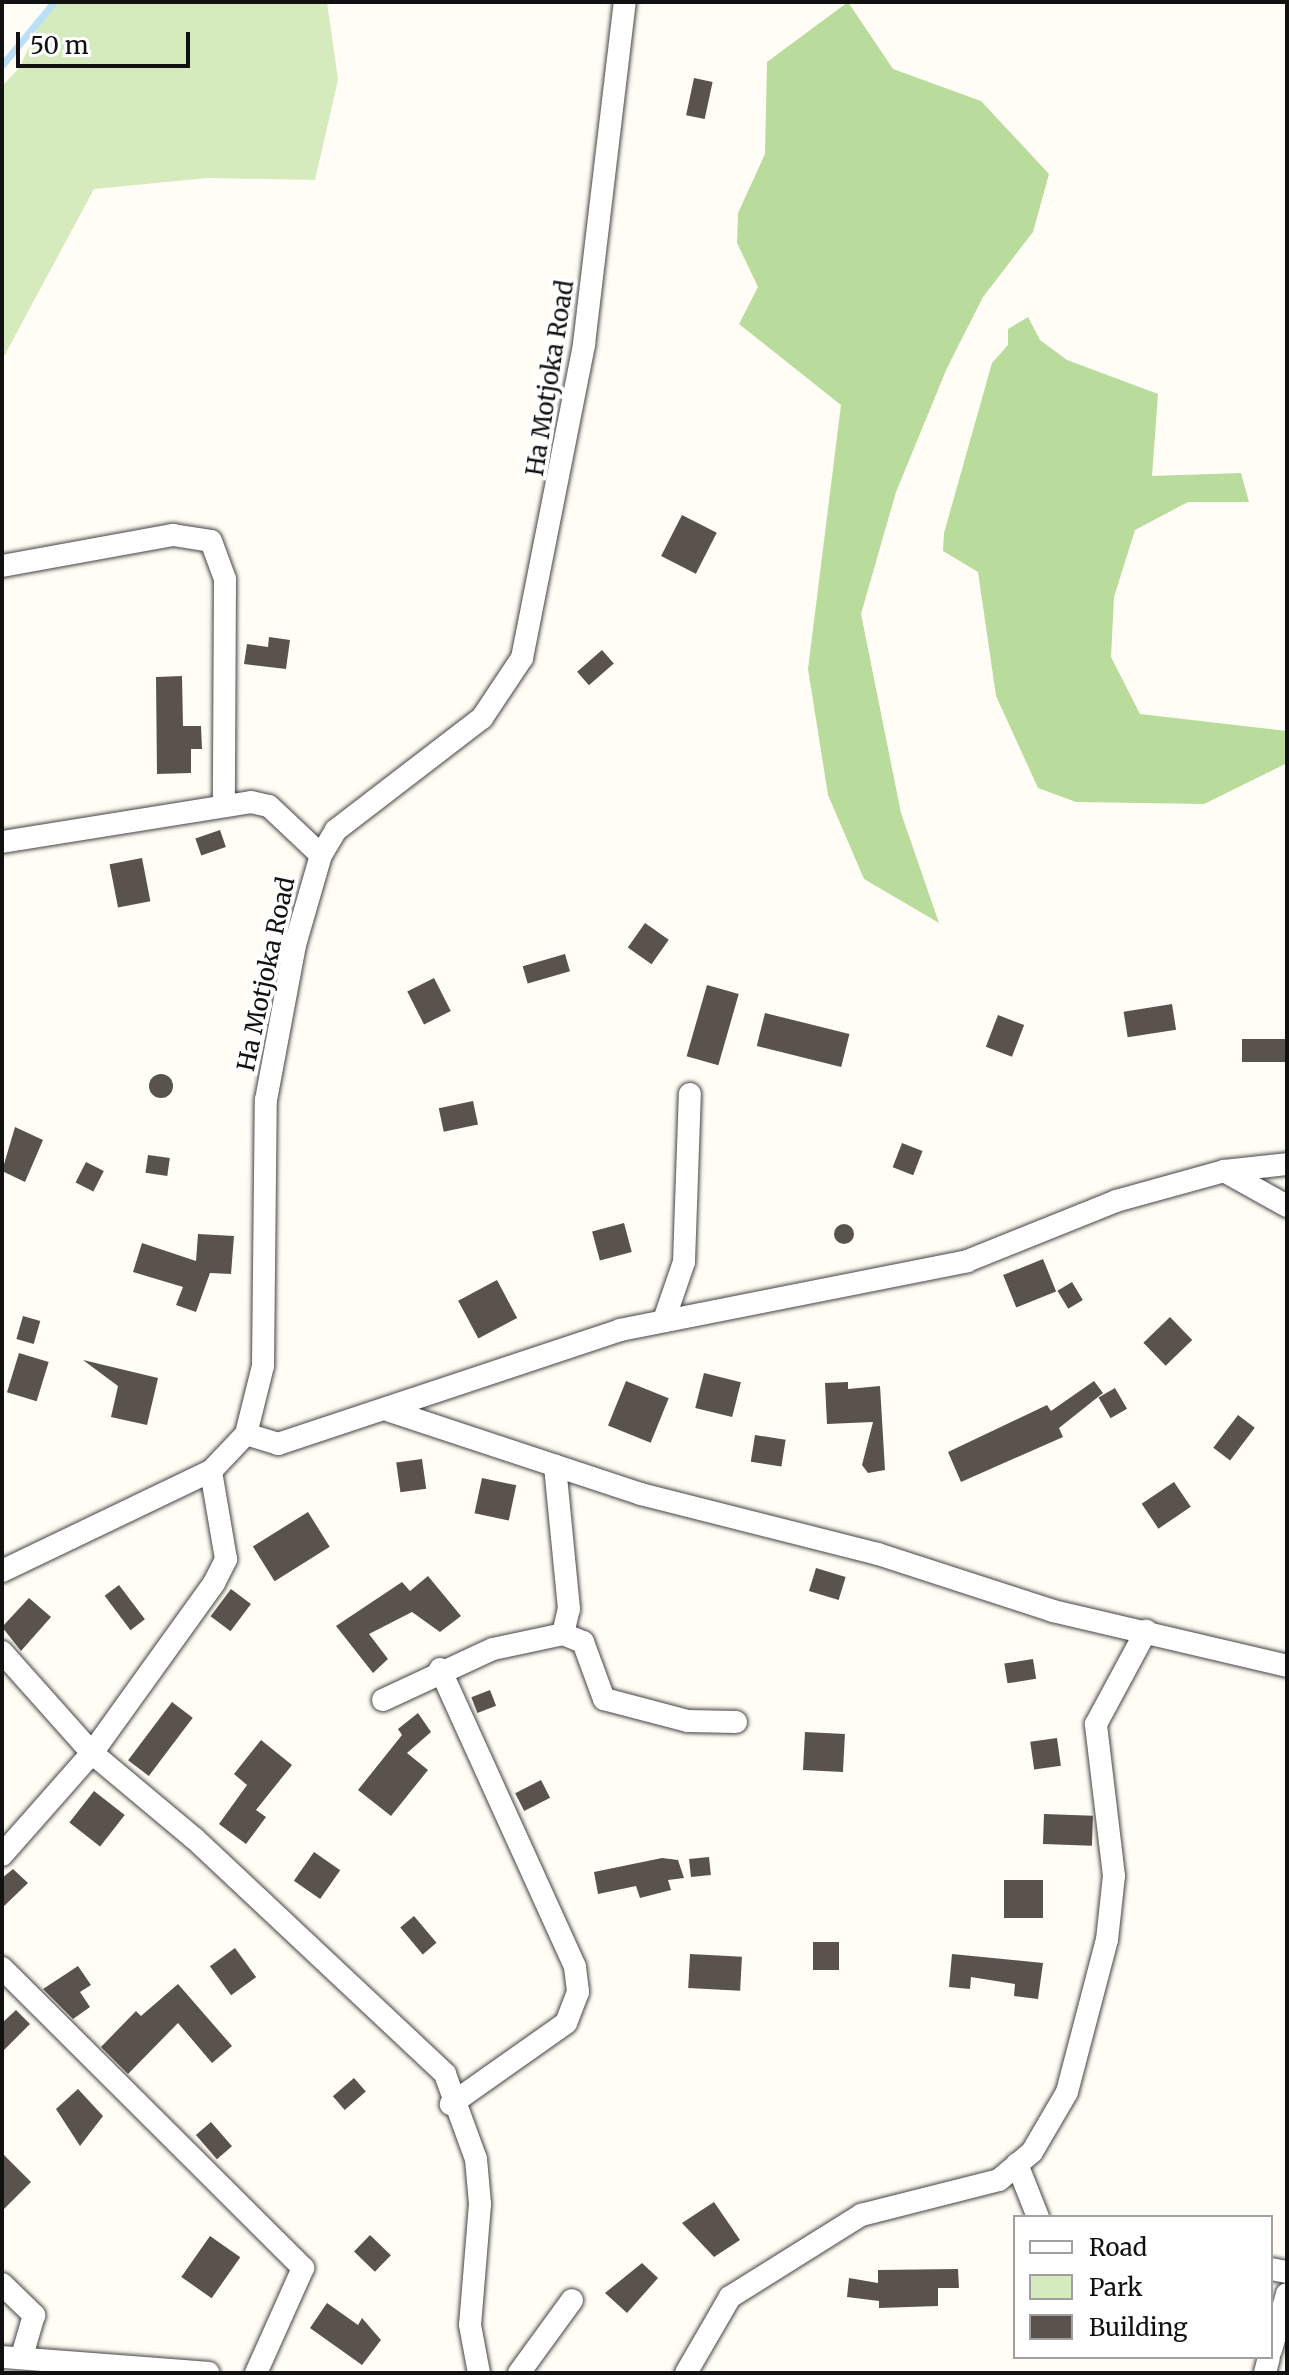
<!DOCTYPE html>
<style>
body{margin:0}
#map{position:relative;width:1289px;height:2375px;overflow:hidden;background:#fffdf5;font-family:Merriweather,serif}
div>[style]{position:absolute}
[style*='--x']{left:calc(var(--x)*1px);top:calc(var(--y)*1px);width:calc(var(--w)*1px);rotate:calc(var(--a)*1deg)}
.green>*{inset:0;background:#d5ebbd}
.forest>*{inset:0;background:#b9dc9c}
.stream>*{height:7px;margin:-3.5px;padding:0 3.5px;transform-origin:3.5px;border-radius:3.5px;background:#b9e0f7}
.building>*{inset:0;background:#5a524d;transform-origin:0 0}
.round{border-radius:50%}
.roads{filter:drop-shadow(0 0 2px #444) drop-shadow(0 0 2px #444)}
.minor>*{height:22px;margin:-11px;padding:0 11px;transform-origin:11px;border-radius:11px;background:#fff}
span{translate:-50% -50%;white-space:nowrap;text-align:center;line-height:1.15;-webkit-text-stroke:8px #fff;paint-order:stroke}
.street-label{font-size:24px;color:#111}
.frame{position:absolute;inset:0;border:4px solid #111;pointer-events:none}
.legend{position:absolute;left:1013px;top:2215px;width:260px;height:144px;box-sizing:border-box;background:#fff;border:2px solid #a0a0a0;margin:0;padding:10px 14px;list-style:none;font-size:24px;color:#111}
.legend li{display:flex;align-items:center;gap:16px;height:40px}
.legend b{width:40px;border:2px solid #a0a0a0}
.scale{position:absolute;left:16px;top:32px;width:174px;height:36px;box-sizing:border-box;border:4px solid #111;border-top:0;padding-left:10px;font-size:24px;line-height:28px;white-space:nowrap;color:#111;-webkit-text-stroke:6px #fff;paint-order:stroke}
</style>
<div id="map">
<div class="green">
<i style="clip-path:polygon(49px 2px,327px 2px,338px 80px,315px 180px,207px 178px,94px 189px,2px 360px,2px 86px,20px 67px)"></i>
</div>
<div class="forest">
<i style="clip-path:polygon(848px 2px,893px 69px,981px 101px,1049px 174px,1033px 232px,983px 297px,947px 368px,896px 492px,861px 614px,901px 813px,939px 923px,864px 879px,828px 795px,808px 669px,841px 405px,739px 324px,758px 287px,737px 243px,738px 213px,765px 154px,767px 62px)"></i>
<i style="clip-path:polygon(1028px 317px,1040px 340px,1067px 360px,1158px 394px,1152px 476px,1241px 473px,1249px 502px,1188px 502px,1135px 530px,1114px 597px,1111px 657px,1140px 714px,1287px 731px,1287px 763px,1204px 804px,1076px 802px,1038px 788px,996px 696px,978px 572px,943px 551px,944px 533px,992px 363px,1008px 345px,1008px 329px)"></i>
</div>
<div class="stream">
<i style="--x:2;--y:65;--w:82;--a:-50.5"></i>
</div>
<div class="building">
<i style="left:694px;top:78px;width:19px;height:38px;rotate:12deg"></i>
<i style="left:682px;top:515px;width:39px;height:46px;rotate:27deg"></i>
<i style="clip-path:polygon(269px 637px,290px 640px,286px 669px,244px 664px,247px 644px,268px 647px)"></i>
<i style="left:602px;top:650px;width:18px;height:33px;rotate:49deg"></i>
<i style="clip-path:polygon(182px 676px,183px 726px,201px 726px,202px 749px,191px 749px,191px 773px,157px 774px,156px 677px)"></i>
<i style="left:220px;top:830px;width:18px;height:26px;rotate:71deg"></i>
<i style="left:142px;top:858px;width:44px;height:33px;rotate:79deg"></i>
<i style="left:645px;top:923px;width:29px;height:30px;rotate:35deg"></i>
<i style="left:565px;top:954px;width:18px;height:44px;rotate:74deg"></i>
<i style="left:434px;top:978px;width:37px;height:30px;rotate:63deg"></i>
<i style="left:707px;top:985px;width:33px;height:74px;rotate:16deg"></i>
<i style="left:1172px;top:1004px;width:26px;height:49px;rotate:81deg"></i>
<i style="left:765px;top:1013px;width:87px;height:34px;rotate:14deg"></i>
<i style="left:998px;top:1015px;width:28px;height:34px;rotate:21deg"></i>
<i style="left:1287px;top:1039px;width:23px;height:45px;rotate:90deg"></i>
<i class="round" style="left:149px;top:1074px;width:24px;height:24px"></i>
<i style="left:473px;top:1101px;width:24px;height:35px;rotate:78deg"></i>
<i style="clip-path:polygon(15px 1127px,43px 1140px,25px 1182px,2px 1171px)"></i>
<i style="left:902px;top:1143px;width:22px;height:26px;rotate:21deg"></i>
<i style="left:148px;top:1155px;width:22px;height:18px;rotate:8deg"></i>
<i style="left:86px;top:1162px;width:20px;height:23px;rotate:27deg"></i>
<i style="left:624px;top:1223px;width:30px;height:33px;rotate:75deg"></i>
<i class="round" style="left:834px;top:1224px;width:20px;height:20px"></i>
<i style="clip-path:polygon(198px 1234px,234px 1236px,231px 1274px,210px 1273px,196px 1312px,176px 1305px,183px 1287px,133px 1272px,142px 1243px,196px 1261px)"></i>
<i style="left:1043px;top:1259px;width:35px;height:43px;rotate:68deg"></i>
<i style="left:497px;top:1280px;width:43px;height:44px;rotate:62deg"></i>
<i style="left:1072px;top:1282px;width:21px;height:17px;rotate:59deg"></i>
<i style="left:23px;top:1316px;width:18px;height:24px;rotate:16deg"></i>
<i style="left:1170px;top:1317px;width:32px;height:37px;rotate:46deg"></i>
<i style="left:19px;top:1353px;width:31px;height:41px;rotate:17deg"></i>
<i style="clip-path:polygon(83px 1360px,158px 1378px,147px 1425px,111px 1417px,118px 1386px)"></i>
<i style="left:704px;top:1373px;width:38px;height:36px;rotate:14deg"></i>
<i style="left:626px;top:1381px;width:46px;height:48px;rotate:22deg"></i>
<i style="clip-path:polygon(1094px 1381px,1103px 1393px,1059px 1428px,1063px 1437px,961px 1482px,948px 1452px,1047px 1405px,1051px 1411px)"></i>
<i style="clip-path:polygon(848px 1382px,848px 1389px,880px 1386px,885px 1470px,868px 1473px,862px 1465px,873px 1422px,827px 1424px,825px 1383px)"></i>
<i style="left:1115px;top:1388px;width:24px;height:19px;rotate:60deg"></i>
<i style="left:1238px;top:1415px;width:21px;height:41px;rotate:37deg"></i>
<i style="left:755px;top:1435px;width:31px;height:27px;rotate:9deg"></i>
<i style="left:422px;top:1459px;width:30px;height:26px;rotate:82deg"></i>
<i style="left:482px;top:1478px;width:35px;height:36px;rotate:12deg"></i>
<i style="left:1174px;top:1482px;width:30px;height:39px;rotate:56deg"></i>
<i style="left:308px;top:1512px;width:41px;height:65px;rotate:58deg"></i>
<i style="left:816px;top:1568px;width:31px;height:24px;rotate:17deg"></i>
<i style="clip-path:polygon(428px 1576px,461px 1616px,440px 1632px,412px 1612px,369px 1634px,388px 1659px,373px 1673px,336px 1626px,402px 1582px,410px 1591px)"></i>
<i style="left:119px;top:1585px;width:43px;height:18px;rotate:53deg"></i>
<i style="left:231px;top:1589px;width:25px;height:34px;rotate:37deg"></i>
<i style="clip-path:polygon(29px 1598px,51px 1617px,21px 1651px,2px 1627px)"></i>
<i style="left:1033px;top:1659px;width:20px;height:29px;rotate:81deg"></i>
<i style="left:490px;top:1690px;width:17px;height:20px;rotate:69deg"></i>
<i style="left:172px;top:1702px;width:26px;height:73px;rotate:37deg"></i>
<i style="clip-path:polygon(418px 1713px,431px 1732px,407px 1753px,428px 1770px,391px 1816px,358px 1790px,402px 1735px,398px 1729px)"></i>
<i style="left:805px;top:1732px;width:40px;height:38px;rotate:3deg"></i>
<i style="left:1057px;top:1738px;width:28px;height:27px;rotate:82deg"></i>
<i style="clip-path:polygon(261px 1740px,292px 1765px,256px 1810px,266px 1817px,246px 1844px,219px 1824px,247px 1785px,234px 1774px)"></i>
<i style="left:541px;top:1780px;width:20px;height:29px;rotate:63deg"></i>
<i style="left:94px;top:1791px;width:39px;height:40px;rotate:38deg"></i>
<i style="left:1044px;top:1814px;width:49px;height:30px;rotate:2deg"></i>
<i style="left:314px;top:1852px;width:32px;height:35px;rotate:35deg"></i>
<i style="left:709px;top:1857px;width:18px;height:20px;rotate:84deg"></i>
<i style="clip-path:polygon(662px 1858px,678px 1860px,684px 1878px,668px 1880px,671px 1890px,640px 1898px,636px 1886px,598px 1894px,594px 1872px)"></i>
<i style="clip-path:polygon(13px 1869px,28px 1883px,2px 1908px,2px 1878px)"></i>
<i style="left:1004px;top:1880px;width:39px;height:38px"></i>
<i style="left:414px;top:1916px;width:35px;height:18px;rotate:50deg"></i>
<i style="left:813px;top:1942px;width:26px;height:28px"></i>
<i style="left:235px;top:1948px;width:36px;height:31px;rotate:54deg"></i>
<i style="left:690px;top:1954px;width:52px;height:34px;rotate:3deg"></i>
<i style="clip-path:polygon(952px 1954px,1043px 1963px,1038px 1999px,1014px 1996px,1015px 1984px,971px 1977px,970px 1989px,949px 1987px)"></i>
<i style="clip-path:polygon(78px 1966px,91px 1985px,80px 1992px,90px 2007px,73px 2019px,43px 1989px)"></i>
<i style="clip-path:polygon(178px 1984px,232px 2046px,212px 2063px,178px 2023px,128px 2074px,101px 2047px,136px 2011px,141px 2016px)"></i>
<i style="clip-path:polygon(16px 2010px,30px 2024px,2px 2052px,2px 2023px)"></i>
<i style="left:354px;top:2078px;width:18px;height:28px;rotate:49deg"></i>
<i style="clip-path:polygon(78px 2089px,103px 2116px,80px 2146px,56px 2109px)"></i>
<i style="left:211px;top:2122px;width:32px;height:20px;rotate:49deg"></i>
<i style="clip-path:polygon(2px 2153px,31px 2182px,2px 2211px)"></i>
<i style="clip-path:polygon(714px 2202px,740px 2240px,714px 2257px,682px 2223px)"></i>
<i style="left:370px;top:2235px;width:29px;height:23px;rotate:44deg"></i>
<i style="left:210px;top:2236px;width:37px;height:50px;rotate:35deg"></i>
<i style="clip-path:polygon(642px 2263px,658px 2278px,627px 2313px,605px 2293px)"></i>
<i style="clip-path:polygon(958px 2269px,959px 2288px,938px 2288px,938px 2306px,879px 2308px,879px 2301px,847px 2297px,849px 2278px,878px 2283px,878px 2270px)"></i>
<i style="clip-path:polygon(327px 2303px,358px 2325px,362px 2318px,381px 2340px,362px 2365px,310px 2328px)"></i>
</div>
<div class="roads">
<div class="minor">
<i style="--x:2;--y:566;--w:174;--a:-10.3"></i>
<i style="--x:173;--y:535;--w:38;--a:9"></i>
<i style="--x:211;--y:541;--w:40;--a:69.8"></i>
<i style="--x:225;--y:579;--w:226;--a:90.3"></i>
<i style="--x:2;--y:842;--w:252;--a:-9.1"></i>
<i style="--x:251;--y:802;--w:18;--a:13"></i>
<i style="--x:269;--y:806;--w:71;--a:43.3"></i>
<i style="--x:1224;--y:1171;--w:72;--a:29.1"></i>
<i style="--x:664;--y:1320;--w:61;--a:-71"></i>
<i style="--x:684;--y:1262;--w:168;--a:-88"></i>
<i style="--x:390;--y:1411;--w:264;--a:18.3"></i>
<i style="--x:641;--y:1494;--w:244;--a:14.2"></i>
<i style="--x:878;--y:1554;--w:184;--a:18"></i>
<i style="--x:1053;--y:1611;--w:240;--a:13.2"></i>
<i style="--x:246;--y:1434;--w:34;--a:17"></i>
<i style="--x:278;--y:1444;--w:360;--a:-18.4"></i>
<i style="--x:620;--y:1330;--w:354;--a:-11.2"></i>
<i style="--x:967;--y:1261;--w:161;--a:-21.9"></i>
<i style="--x:1116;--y:1201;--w:112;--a:-15.5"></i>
<i style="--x:1224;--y:1171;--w:63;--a:-6.3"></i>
<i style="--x:2;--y:1571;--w:232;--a:-25.6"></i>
<i style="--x:211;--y:1471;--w:51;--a:-46.6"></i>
<i style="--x:246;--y:1434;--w:70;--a:-76"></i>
<i style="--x:263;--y:1366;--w:266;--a:-89.4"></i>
<i style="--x:266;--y:1100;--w:158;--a:-79.4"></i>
<i style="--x:295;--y:945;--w:94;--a:-73.9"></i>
<i style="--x:321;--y:855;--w:29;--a:-59"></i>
<i style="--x:336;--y:830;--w:184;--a:-37.5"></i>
<i style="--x:482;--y:718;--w:72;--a:-56.3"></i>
<i style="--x:522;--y:658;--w:320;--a:-78.8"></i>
<i style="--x:584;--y:344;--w:344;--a:-83.2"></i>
<i style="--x:563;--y:1634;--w:22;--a:22"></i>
<i style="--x:583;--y:1642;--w:61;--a:69.8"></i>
<i style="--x:604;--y:1699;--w:87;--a:14.7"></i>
<i style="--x:688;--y:1721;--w:48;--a:1.2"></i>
<i style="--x:2;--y:1652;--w:135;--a:48.3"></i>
<i style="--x:92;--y:1753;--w:134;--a:39.9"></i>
<i style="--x:195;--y:1839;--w:343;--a:43.2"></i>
<i style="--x:445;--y:2074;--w:90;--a:70"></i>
<i style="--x:476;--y:2159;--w:45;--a:84.9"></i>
<i style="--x:480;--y:2204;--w:121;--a:94.7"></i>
<i style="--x:470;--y:2325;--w:49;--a:79.4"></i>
<i style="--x:440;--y:1669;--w:327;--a:65.6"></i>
<i style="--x:575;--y:1967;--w:25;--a:83"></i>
<i style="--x:578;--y:1992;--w:33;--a:111"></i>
<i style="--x:566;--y:2023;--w:141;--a:144.8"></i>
<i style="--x:383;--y:1700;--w:121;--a:-24.9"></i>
<i style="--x:493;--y:1649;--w:72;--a:-12.1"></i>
<i style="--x:563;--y:1634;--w:26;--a:-77"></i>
<i style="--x:569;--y:1609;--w:144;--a:-95.6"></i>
<i style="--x:2;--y:1855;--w:136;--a:-48.6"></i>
<i style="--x:92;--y:1753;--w:209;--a:-54.3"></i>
<i style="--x:214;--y:1583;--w:27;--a:-63"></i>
<i style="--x:226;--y:1559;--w:89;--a:-99.7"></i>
<i style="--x:2;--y:1968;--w:425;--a:44.9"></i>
<i style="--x:303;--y:2268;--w:115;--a:114.1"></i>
<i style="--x:1017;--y:2164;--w:57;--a:68.4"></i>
<i style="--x:1271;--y:2269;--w:16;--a:11"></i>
<i style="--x:2;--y:2284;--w:45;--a:44.1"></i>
<i style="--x:34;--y:2315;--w:43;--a:106.3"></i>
<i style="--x:1271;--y:2350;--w:58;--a:-74.1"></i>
<i style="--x:2;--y:2357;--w:207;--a:4.4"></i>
<i style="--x:519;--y:2373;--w:90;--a:-54"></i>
<i style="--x:686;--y:2373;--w:88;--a:-59.9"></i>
<i style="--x:730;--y:2297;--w:155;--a:-32"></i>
<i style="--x:861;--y:2215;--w:142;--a:-14.2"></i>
<i style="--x:999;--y:2180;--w:43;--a:-40.3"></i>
<i style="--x:1032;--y:2152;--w:69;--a:-59.7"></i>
<i style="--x:1067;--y:2092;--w:157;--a:-75.3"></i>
<i style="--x:1107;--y:1940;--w:64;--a:-83.8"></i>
<i style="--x:1114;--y:1876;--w:153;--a:-96.8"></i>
<i style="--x:1096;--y:1724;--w:106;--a:-61.7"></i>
<i style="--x:1265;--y:2373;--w:16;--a:-76"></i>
</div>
</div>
<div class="street-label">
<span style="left:550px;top:378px;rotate:-81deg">Ha Motjoka Road</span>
<span style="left:266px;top:974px;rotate:-78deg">Ha Motjoka Road</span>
</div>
<div class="frame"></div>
<ul class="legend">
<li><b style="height:10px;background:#fff"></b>Road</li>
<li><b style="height:22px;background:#d5ebbd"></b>Park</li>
<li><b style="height:22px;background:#5a524d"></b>Building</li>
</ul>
<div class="scale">50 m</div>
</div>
